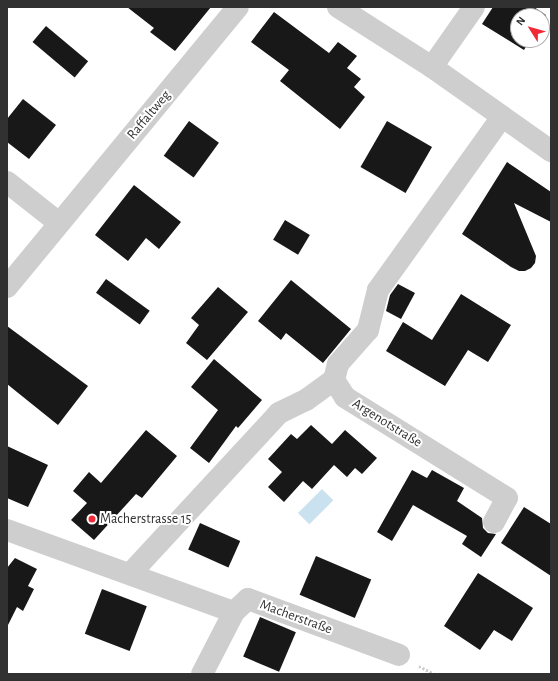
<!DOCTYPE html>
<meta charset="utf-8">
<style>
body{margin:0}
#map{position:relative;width:558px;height:681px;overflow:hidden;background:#fff;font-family:"Alegreya Sans",sans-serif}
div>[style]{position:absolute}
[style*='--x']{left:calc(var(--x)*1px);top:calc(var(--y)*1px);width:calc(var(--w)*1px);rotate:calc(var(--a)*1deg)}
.water>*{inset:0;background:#cae1ef;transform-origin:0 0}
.building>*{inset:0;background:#181818;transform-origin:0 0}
.path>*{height:2.5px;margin-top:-1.25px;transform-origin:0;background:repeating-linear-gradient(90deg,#cecece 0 2px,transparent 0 4px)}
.minor>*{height:22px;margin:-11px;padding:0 11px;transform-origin:11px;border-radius:11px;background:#cecece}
.dots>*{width:11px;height:11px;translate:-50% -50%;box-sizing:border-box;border:2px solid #fff;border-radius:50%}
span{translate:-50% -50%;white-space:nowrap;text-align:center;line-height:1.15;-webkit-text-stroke:4px #fff;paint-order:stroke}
.street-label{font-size:14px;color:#313131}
.poi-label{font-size:14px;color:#313131}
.left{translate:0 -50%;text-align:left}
.frame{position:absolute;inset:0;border:8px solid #313131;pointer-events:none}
.north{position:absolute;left:510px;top:8px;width:40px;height:40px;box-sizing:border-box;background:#fff;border:1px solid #adadad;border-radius:50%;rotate:307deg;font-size:11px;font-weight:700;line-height:16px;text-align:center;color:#313131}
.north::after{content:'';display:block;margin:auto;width:14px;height:18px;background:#f22a37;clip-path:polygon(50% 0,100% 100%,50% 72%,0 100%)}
</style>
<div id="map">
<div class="water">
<i style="left:322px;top:489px;width:16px;height:34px;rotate:45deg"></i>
</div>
<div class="building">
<i style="clip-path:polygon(127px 7px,211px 7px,175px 51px,150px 32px,154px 28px)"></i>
<i style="clip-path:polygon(493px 7px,534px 7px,546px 15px,542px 22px,542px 16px,518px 16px,518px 40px,530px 40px,524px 50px,482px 24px)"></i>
<i style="clip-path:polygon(274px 12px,329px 53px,338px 42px,357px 56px,347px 68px,361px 79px,354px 87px,365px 97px,340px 129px,280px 81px,289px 70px,251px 42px)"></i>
<i style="left:46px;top:26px;width:55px;height:21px;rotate:40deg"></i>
<i style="clip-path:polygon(23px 99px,56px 125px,29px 159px,7px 142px,7px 119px)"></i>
<i style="left:189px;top:121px;width:37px;height:43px;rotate:36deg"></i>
<i style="left:387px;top:121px;width:52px;height:53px;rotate:30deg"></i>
<i style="clip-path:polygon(507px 162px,551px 192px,551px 222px,514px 203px,536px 256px,535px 263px,531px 268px,525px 271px,519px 271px,511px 267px,462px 234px)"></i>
<i style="clip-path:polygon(134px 185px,181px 222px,159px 249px,146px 238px,128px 261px,95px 235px)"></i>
<i style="left:285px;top:220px;width:29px;height:23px;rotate:31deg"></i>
<i style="left:106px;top:279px;width:54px;height:17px;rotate:36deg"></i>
<i style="clip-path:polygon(291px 280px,351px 329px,323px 363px,286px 333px,281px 340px,258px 321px)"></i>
<i style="clip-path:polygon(398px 284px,415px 293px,401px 319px,386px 311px,390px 295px)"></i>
<i style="clip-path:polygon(218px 287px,248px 312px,207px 360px,186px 343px,199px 325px,191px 318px)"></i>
<i style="clip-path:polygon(461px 294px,511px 325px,488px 362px,468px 350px,445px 386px,386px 351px,403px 322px,432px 340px)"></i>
<i style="clip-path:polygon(7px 326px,88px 386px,58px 425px,7px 384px)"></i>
<i style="clip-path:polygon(214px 359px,262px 400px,238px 428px,236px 426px,209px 463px,190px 448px,218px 410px,191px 387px)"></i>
<i style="clip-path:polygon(311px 425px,332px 444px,345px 430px,377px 458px,362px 474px,355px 468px,347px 477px,334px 465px,312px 489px,303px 481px,284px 502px,268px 487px,282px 472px,268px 459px,291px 434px,297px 439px)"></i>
<i style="clip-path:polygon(146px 430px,177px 456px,142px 498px,136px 494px,94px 540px,71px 520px,87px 503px,73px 491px,89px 472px,101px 483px)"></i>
<i style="clip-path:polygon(7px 446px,48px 465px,28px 507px,7px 498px)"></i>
<i style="clip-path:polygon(412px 470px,427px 478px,432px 470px,464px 488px,457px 501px,482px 518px,483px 528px,488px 533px,496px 534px,481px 557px,462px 544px,467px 536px,413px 505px,392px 541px,377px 532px)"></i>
<i style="clip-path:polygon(524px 507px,551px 524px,551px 576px,501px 543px)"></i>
<i style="left:200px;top:523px;width:44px;height:29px;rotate:24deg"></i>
<i style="left:316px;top:556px;width:60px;height:42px;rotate:23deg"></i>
<i style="clip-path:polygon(15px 558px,37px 569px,28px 586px,34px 589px,23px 611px,17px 607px,7px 627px,7px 568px)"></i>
<i style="clip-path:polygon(478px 573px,533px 608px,512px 641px,494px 630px,480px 650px,444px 626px)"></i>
<i style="left:102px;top:589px;width:48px;height:48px;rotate:21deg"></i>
<i style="left:260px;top:617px;width:39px;height:43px;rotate:23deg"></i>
</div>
<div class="path">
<i style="--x:419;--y:666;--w:18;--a:27"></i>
</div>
<div class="minor">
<i style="--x:338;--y:7;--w:112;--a:32.6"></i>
<i style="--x:432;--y:67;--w:146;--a:35.2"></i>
<i style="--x:432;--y:67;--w:73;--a:-55"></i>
<i style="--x:7;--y:182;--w:66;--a:38.3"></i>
<i style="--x:7;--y:287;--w:363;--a:-50.5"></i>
<i style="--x:494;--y:522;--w:27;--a:-62"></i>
<i style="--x:507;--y:498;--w:191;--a:-148.1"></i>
<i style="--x:345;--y:397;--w:20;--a:-123"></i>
<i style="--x:334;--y:380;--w:16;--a:-76"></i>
<i style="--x:338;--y:364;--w:45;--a:-48.6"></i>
<i style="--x:368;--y:330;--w:41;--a:-76"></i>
<i style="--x:378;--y:290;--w:213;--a:-54.4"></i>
<i style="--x:7;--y:530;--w:241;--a:19.9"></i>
<i style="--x:234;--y:612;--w:19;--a:-43"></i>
<i style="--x:248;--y:599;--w:161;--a:20.3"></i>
<i style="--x:130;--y:574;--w:219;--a:-47.2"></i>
<i style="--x:279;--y:413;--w:30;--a:-26"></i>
<i style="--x:306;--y:400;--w:34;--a:-36"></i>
<i style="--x:202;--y:674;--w:70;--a:-62.7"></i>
</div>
<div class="dots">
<i style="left:92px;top:519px;background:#f22a37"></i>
</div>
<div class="street-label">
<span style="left:149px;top:115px;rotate:-50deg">Raffaltweg</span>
<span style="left:387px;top:423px;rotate:32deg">Argenotstraße</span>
<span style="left:296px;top:617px;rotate:20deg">Macherstraße</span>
</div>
<div class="poi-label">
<span class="left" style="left:100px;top:519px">Macherstrasse 15</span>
</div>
<div class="frame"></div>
<div class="north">N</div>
</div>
